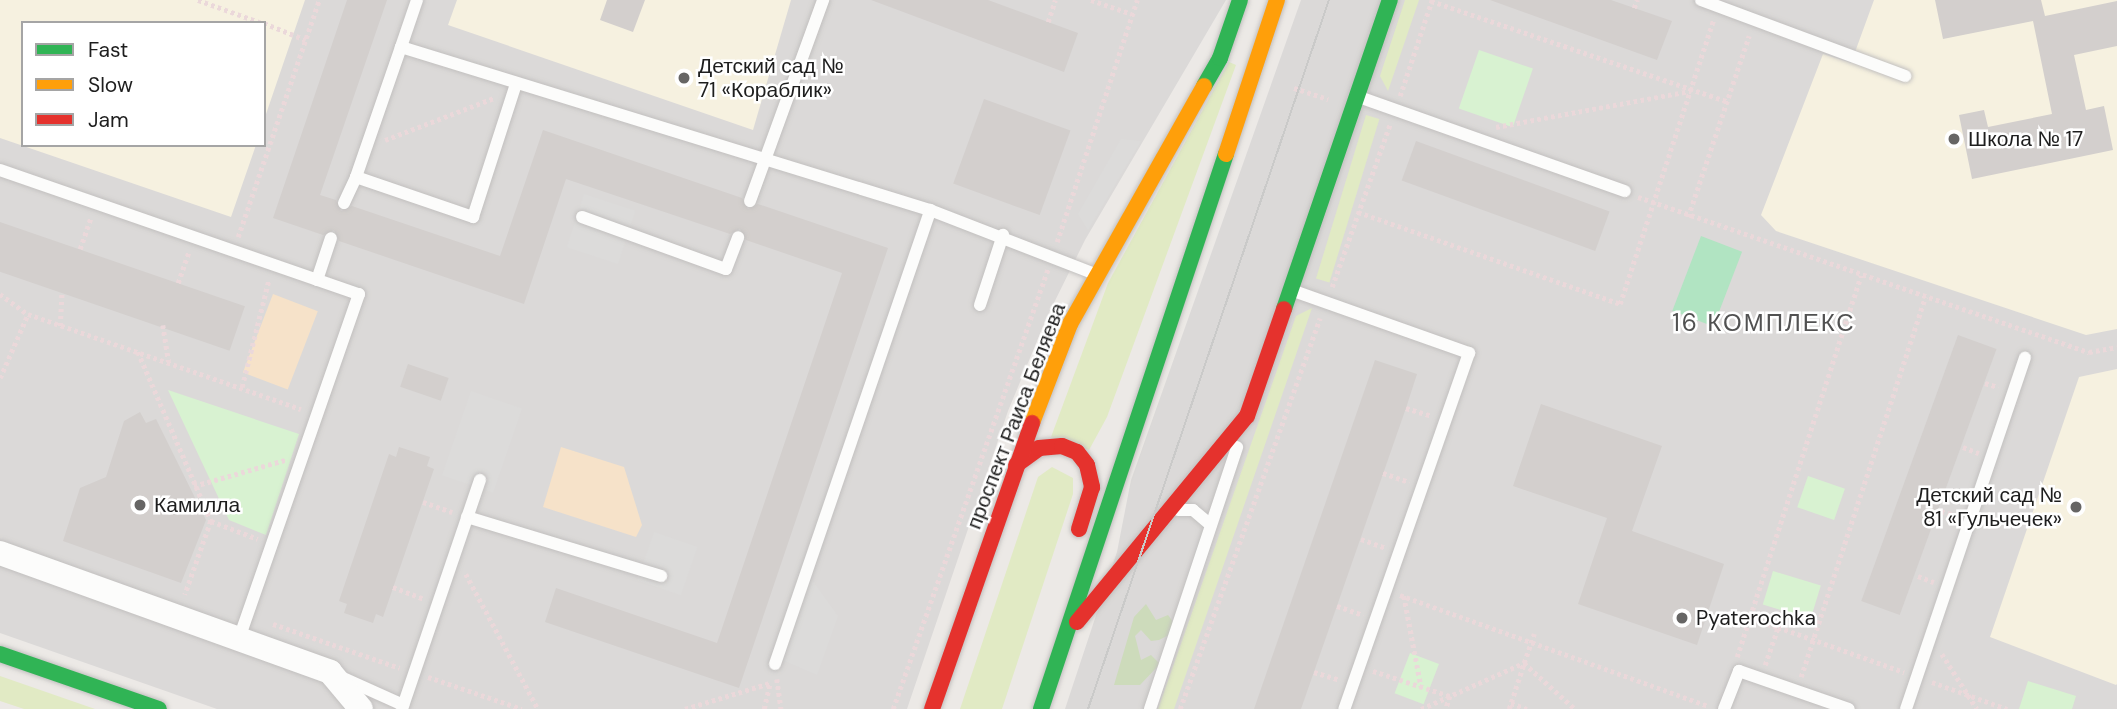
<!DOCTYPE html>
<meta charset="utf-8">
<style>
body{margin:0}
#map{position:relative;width:2117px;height:709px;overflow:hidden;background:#ece9e6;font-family:"DM Sans",sans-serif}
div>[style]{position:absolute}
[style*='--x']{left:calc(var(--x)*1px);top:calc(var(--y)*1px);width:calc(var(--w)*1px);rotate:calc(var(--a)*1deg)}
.residential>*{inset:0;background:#dbd9d8}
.education>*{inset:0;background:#f6f1e0}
.grass>*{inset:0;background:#e1eac4;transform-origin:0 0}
.forest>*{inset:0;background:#cddbbb}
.sand>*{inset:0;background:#f6e2c9;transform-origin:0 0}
.park>*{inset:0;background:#d8f2d1;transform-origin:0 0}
.pitch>*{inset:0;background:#b1e4c2;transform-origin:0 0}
.parking>*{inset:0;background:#dcdbda;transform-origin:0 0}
.building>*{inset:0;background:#d3cfcd;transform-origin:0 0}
.path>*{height:4.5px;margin-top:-2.25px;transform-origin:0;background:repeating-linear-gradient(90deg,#ebd8da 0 3.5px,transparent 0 7px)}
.roads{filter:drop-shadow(0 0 2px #c2c0bf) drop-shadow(0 0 2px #c2c0bf)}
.lane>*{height:12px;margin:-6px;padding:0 6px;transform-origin:6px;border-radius:6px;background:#fcfcfb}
.street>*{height:24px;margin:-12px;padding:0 12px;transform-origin:12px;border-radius:12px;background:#fcfcfb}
.fast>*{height:16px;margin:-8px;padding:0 8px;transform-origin:8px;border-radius:8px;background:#30b455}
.slow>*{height:16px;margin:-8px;padding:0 8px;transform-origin:8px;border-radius:8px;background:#ff9f0a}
.jam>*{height:16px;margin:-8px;padding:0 8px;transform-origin:8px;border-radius:8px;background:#e5322d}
.tram>*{height:2px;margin:-1px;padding:0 1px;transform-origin:1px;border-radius:1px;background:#cacac9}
.dots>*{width:19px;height:19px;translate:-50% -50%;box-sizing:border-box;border:4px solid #fff;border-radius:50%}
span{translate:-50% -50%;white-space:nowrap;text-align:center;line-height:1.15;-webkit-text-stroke:5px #fff;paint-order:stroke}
.poi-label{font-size:21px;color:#1e1e1e}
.left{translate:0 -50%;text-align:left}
.right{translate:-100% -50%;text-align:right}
.street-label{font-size:21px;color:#1e1e1e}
.quarter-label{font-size:24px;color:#515151;letter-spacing:2px}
.legend{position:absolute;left:21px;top:21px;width:245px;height:126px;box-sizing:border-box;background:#fff;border:2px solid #a5a5a5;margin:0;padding:9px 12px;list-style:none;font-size:21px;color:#1e1e1e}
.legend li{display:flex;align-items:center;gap:14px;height:35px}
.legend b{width:35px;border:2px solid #a5a5a5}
</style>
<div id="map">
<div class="residential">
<i style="clip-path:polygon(evenodd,0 0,1226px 0,1085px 240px,1047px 317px,1008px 411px,907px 709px,217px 709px,0 633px,0 0,23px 23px,264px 23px,264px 145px,23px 145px,23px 23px)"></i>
<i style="clip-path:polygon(1301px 0,2117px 0,2117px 709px,1065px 709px,1117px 552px,1131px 480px)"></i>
</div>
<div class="education">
<i style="clip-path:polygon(0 0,305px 0,264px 120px,264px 23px,23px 23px,23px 145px,256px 145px,231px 217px,0 138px)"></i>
<i style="clip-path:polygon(457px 0,791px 0,753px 130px,448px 25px)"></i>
<i style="clip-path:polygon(1874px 0,2117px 0,2117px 329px,2086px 335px,1776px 231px,1761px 215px,1823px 54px,1851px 63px)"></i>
<i style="clip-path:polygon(2117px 369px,2117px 684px,2116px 685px,1990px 637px,2079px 377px)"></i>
</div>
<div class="grass">
<i style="clip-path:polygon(1405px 0,1419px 0,1388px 91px,1380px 76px)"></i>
<i style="clip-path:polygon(1229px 62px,1236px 65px,1107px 417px,1089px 450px,1051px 437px,1108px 283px)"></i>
<i style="left:1366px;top:115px;width:14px;height:171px;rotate:17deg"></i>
<i style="clip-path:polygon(1312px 308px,1174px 709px,1158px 709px,1296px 316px)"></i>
<i style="clip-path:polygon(1052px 467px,1073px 478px,1073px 494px,1002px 709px,960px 709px,1038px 477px)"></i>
<i style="clip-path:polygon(0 676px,95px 709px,24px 709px,0 701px)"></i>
</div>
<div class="forest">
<i style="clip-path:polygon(1146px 604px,1156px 620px,1168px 615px,1173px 622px,1169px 635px,1159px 640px,1151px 641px,1141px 630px,1135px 636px,1141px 660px,1151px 655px,1160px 664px,1140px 685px,1114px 685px,1134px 617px)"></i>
</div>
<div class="sand">
<i style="left:273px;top:294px;width:48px;height:84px;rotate:21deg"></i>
<i style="clip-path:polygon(561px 447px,624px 467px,642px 525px,636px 537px,543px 507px)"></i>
</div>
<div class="park">
<i style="left:1479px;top:50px;width:57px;height:62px;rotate:19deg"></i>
<i style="clip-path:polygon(168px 390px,299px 434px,266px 535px,229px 520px)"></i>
<i style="left:1808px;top:476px;width:39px;height:33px;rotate:19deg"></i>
<i style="left:1773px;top:571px;width:50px;height:35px;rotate:17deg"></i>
<i style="left:1410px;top:653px;width:31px;height:43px;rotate:21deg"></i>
<i style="clip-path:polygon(2028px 681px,2076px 696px,2072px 709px,2019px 709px)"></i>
</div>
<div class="pitch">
<i style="left:1701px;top:236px;width:44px;height:80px;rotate:21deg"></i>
</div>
<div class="parking">
<i style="clip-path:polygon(1121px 139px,1141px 141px,1088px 230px,1078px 214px)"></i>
<i style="left:584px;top:194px;width:54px;height:56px;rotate:18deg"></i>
<i style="left:471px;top:391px;width:54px;height:89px;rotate:19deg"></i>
<i style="left:654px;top:532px;width:46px;height:51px;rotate:19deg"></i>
<i style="clip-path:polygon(809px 576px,838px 616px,817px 675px,780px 659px)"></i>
</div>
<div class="building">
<i style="clip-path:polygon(347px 0,387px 0,320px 195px,336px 200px,341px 211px,352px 206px,500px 256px,543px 130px,742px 198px,748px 209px,758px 204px,888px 248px,739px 688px,545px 622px,556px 588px,717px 643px,842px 273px,746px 240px,740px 229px,730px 234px,566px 179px,524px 304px,339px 241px,334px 230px,323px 235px,273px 218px)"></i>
<i style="clip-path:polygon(607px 0,645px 0,633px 32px,600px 20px)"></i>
<i style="clip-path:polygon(871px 0,988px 0,1078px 33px,1064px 72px)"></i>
<i style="clip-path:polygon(1490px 0,1611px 0,1672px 21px,1657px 60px)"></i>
<i style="clip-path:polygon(1935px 0,2041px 0,2045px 16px,2117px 1px,2117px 46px,2074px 55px,2086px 110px,2104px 106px,2113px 150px,1972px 179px,1959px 115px,1984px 110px,1988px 127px,2052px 114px,2033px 21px,1943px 39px)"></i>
<i style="left:984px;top:99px;width:92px;height:90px;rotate:20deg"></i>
<i style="left:1416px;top:141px;width:206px;height:42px;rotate:20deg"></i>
<i style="left:0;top:222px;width:259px;height:47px;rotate:19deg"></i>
<i style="left:1958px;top:335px;width:41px;height:283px;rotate:20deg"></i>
<i style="clip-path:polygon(1375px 360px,1417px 374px,1406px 408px,1301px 709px,1254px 709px)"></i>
<i style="left:408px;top:364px;width:43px;height:24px;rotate:19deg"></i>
<i style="clip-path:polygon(1541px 404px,1662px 446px,1632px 531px,1724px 564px,1697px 645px,1578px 604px,1607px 518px,1513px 486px)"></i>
<i style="clip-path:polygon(140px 412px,146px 423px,156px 419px,206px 520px,181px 583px,63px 541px,80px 488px,106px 477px,124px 421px)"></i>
<i style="clip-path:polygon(399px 447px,430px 457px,427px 466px,434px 469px,383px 617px,376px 614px,373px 623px,344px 613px,347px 604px,339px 601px,389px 454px,396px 457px)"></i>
</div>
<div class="path">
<i style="--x:198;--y:0;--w:68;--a:19.8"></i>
<i style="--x:1091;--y:0;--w:43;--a:18.9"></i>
<i style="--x:1431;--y:1;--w:312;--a:18.7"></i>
<i style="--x:1634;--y:8;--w:9;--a:-69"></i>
<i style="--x:1048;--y:22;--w:23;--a:-72"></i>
<i style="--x:264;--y:23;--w:45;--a:22"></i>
<i style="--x:1294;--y:88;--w:36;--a:18"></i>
<i style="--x:1400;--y:96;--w:101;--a:-71.6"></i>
<i style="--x:1496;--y:127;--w:198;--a:-10.5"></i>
<i style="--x:385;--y:140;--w:117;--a:-21.1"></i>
<i style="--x:1638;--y:197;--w:477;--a:19"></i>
<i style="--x:2089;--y:352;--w:28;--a:-10"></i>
<i style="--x:1358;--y:212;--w:278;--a:19.3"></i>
<i style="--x:1620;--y:304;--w:298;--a:-71.8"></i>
<i style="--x:1688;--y:217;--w:191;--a:-71.4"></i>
<i style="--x:238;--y:237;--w:250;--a:-71.1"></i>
<i style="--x:1057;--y:242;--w:255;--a:-71.7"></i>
<i style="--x:80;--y:249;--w:34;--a:-71"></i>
<i style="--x:178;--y:283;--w:34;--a:-71"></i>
<i style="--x:1332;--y:287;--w:173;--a:-70.4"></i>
<i style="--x:0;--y:294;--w:34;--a:36"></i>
<i style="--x:163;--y:325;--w:37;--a:81"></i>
<i style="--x:60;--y:326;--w:35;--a:-87"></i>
<i style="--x:138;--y:352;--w:184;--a:66.6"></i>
<i style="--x:211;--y:521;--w:78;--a:109.4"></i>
<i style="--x:0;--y:378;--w:70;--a:-66.4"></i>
<i style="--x:28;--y:314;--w:289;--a:19.2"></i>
<i style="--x:1985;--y:383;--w:14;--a:17"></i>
<i style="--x:242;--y:387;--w:111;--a:-76"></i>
<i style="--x:1406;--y:408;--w:27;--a:17"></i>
<i style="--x:1963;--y:447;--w:17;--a:21"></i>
<i style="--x:1383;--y:473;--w:28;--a:19"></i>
<i style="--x:194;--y:486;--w:95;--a:-15.9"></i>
<i style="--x:423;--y:502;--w:31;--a:19"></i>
<i style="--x:1941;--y:511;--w:16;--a:18"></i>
<i style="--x:211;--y:521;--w:50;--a:21"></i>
<i style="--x:1361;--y:539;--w:27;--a:20"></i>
<i style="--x:466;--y:574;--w:153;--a:61.9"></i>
<i style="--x:1918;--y:576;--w:17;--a:21"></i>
<i style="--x:393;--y:587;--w:34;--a:21"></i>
<i style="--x:1400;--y:595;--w:327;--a:19.8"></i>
<i style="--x:1404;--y:596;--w:92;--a:79.3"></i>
<i style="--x:1337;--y:606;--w:28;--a:19"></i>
<i style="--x:1747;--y:618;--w:32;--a:16"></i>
<i style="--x:273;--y:624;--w:134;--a:19.1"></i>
<i style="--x:1942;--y:654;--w:65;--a:57.5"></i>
<i style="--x:1737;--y:657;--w:401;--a:-72"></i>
<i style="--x:1765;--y:665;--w:40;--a:-71.1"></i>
<i style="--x:1778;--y:627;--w:134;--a:19.7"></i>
<i style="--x:1373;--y:671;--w:81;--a:18"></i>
<i style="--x:1450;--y:696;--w:14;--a:107"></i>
<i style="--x:1314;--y:672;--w:27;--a:17"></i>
<i style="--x:428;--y:677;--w:99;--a:18.8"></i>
<i style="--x:1801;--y:677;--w:400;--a:-71.9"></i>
<i style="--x:777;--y:679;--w:30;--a:82"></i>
<i style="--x:1932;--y:682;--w:80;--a:19.8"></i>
<i style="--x:1511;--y:703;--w:17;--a:21"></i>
<i style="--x:685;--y:709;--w:89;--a:-17"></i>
<i style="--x:764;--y:709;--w:27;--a:-77"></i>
<i style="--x:893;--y:709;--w:466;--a:-70.6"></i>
<i style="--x:1180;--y:709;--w:415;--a:-70.3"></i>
<i style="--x:1421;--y:709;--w:113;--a:-24.1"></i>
<i style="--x:1524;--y:663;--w:31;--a:-71"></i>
<i style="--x:1509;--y:709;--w:48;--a:-71.9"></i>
<i style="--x:1524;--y:663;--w:69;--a:42"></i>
</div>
<div class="roads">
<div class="lane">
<i style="--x:417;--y:0;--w:50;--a:108.8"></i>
<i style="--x:401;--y:47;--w:554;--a:17.13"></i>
<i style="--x:930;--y:210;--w:177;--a:21.2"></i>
<i style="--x:1701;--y:0;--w:218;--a:20.4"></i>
<i style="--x:401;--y:47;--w:138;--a:109.1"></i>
<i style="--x:356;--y:177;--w:124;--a:18.9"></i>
<i style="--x:473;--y:217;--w:140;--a:-72.1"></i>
<i style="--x:1359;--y:97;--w:282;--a:19.5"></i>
<i style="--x:0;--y:170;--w:380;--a:19.1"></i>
<i style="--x:359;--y:294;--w:364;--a:109.2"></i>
<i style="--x:750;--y:201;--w:214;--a:-70"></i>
<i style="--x:344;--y:203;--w:29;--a:-65"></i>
<i style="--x:582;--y:217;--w:153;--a:19.9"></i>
<i style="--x:726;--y:269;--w:34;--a:-69"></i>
<i style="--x:317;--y:280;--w:44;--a:-71.6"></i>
<i style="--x:1291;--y:290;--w:189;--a:19.5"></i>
<i style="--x:1469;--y:353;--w:377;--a:109.3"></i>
<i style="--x:980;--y:305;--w:74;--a:-71.8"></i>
<i style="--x:1178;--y:510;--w:15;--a:0"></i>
<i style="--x:1193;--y:510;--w:23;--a:40"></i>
<i style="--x:467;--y:517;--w:203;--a:16.9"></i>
<i style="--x:775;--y:664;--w:480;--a:-71.1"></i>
<i style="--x:343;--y:678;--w:66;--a:24.2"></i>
<i style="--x:402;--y:709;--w:242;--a:-71.2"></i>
<i style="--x:1150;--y:709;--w:276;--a:-71.6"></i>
<i style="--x:1724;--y:709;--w:41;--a:-68.5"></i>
<i style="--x:1739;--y:671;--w:116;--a:19.1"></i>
<i style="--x:1906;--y:709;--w:371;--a:-71.3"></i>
</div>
<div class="street">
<i style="--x:0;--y:553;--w:351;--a:19.8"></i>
<i style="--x:330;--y:672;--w:48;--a:50"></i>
</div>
<div class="fast">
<i style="--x:1204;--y:86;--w:32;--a:-60"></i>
<i style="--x:1220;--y:58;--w:61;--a:-71"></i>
<i style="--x:1284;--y:309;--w:327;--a:-71.1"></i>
<i style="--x:0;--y:654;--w:168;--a:19.1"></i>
<i style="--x:1041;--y:709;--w:585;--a:-71.57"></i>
</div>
<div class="slow">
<i style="--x:1226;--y:154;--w:162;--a:-71.7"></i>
<i style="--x:1032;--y:423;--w:106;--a:-69"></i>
<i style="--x:1070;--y:324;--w:273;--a:-60.6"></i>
</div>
<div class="jam">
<i style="--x:1016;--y:465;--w:29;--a:-36"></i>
<i style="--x:1039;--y:448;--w:23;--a:-5"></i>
<i style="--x:1062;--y:446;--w:16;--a:22"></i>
<i style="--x:1077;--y:452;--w:16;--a:52"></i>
<i style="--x:1087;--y:465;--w:23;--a:77"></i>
<i style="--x:1092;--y:487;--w:44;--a:107.2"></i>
<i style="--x:1077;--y:622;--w:267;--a:-50.5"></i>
<i style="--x:1247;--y:416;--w:113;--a:-70.9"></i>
<i style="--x:932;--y:709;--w:303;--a:-70.7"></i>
</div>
</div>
<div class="tram">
<i style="--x:1088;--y:709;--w:749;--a:-71.23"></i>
</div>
<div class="dots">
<i style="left:684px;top:78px;background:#666564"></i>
<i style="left:1954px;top:139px;background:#666564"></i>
<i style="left:140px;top:505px;background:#666564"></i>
<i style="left:2076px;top:507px;background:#666564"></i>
<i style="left:1682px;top:618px;background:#666564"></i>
</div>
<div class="poi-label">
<span class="left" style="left:698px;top:78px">Детский сад №<br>71 «Кораблик»</span>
<span class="left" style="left:1968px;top:139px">Школа № 17</span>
<span class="right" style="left:2062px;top:507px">Детский сад №<br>81 «Гульчечек»</span>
<span class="left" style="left:154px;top:505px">Камилла</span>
<span class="left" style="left:1696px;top:618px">Pyaterochka</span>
</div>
<div class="street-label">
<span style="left:1016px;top:416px;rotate:-69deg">проспект Раиса Беляева</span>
</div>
<div class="quarter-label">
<span style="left:1764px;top:323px">16 КОМПЛЕКС</span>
</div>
<ul class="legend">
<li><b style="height:9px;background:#30b455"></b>Fast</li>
<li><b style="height:9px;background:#ff9f0a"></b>Slow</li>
<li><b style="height:9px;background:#e5322d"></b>Jam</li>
</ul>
</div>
